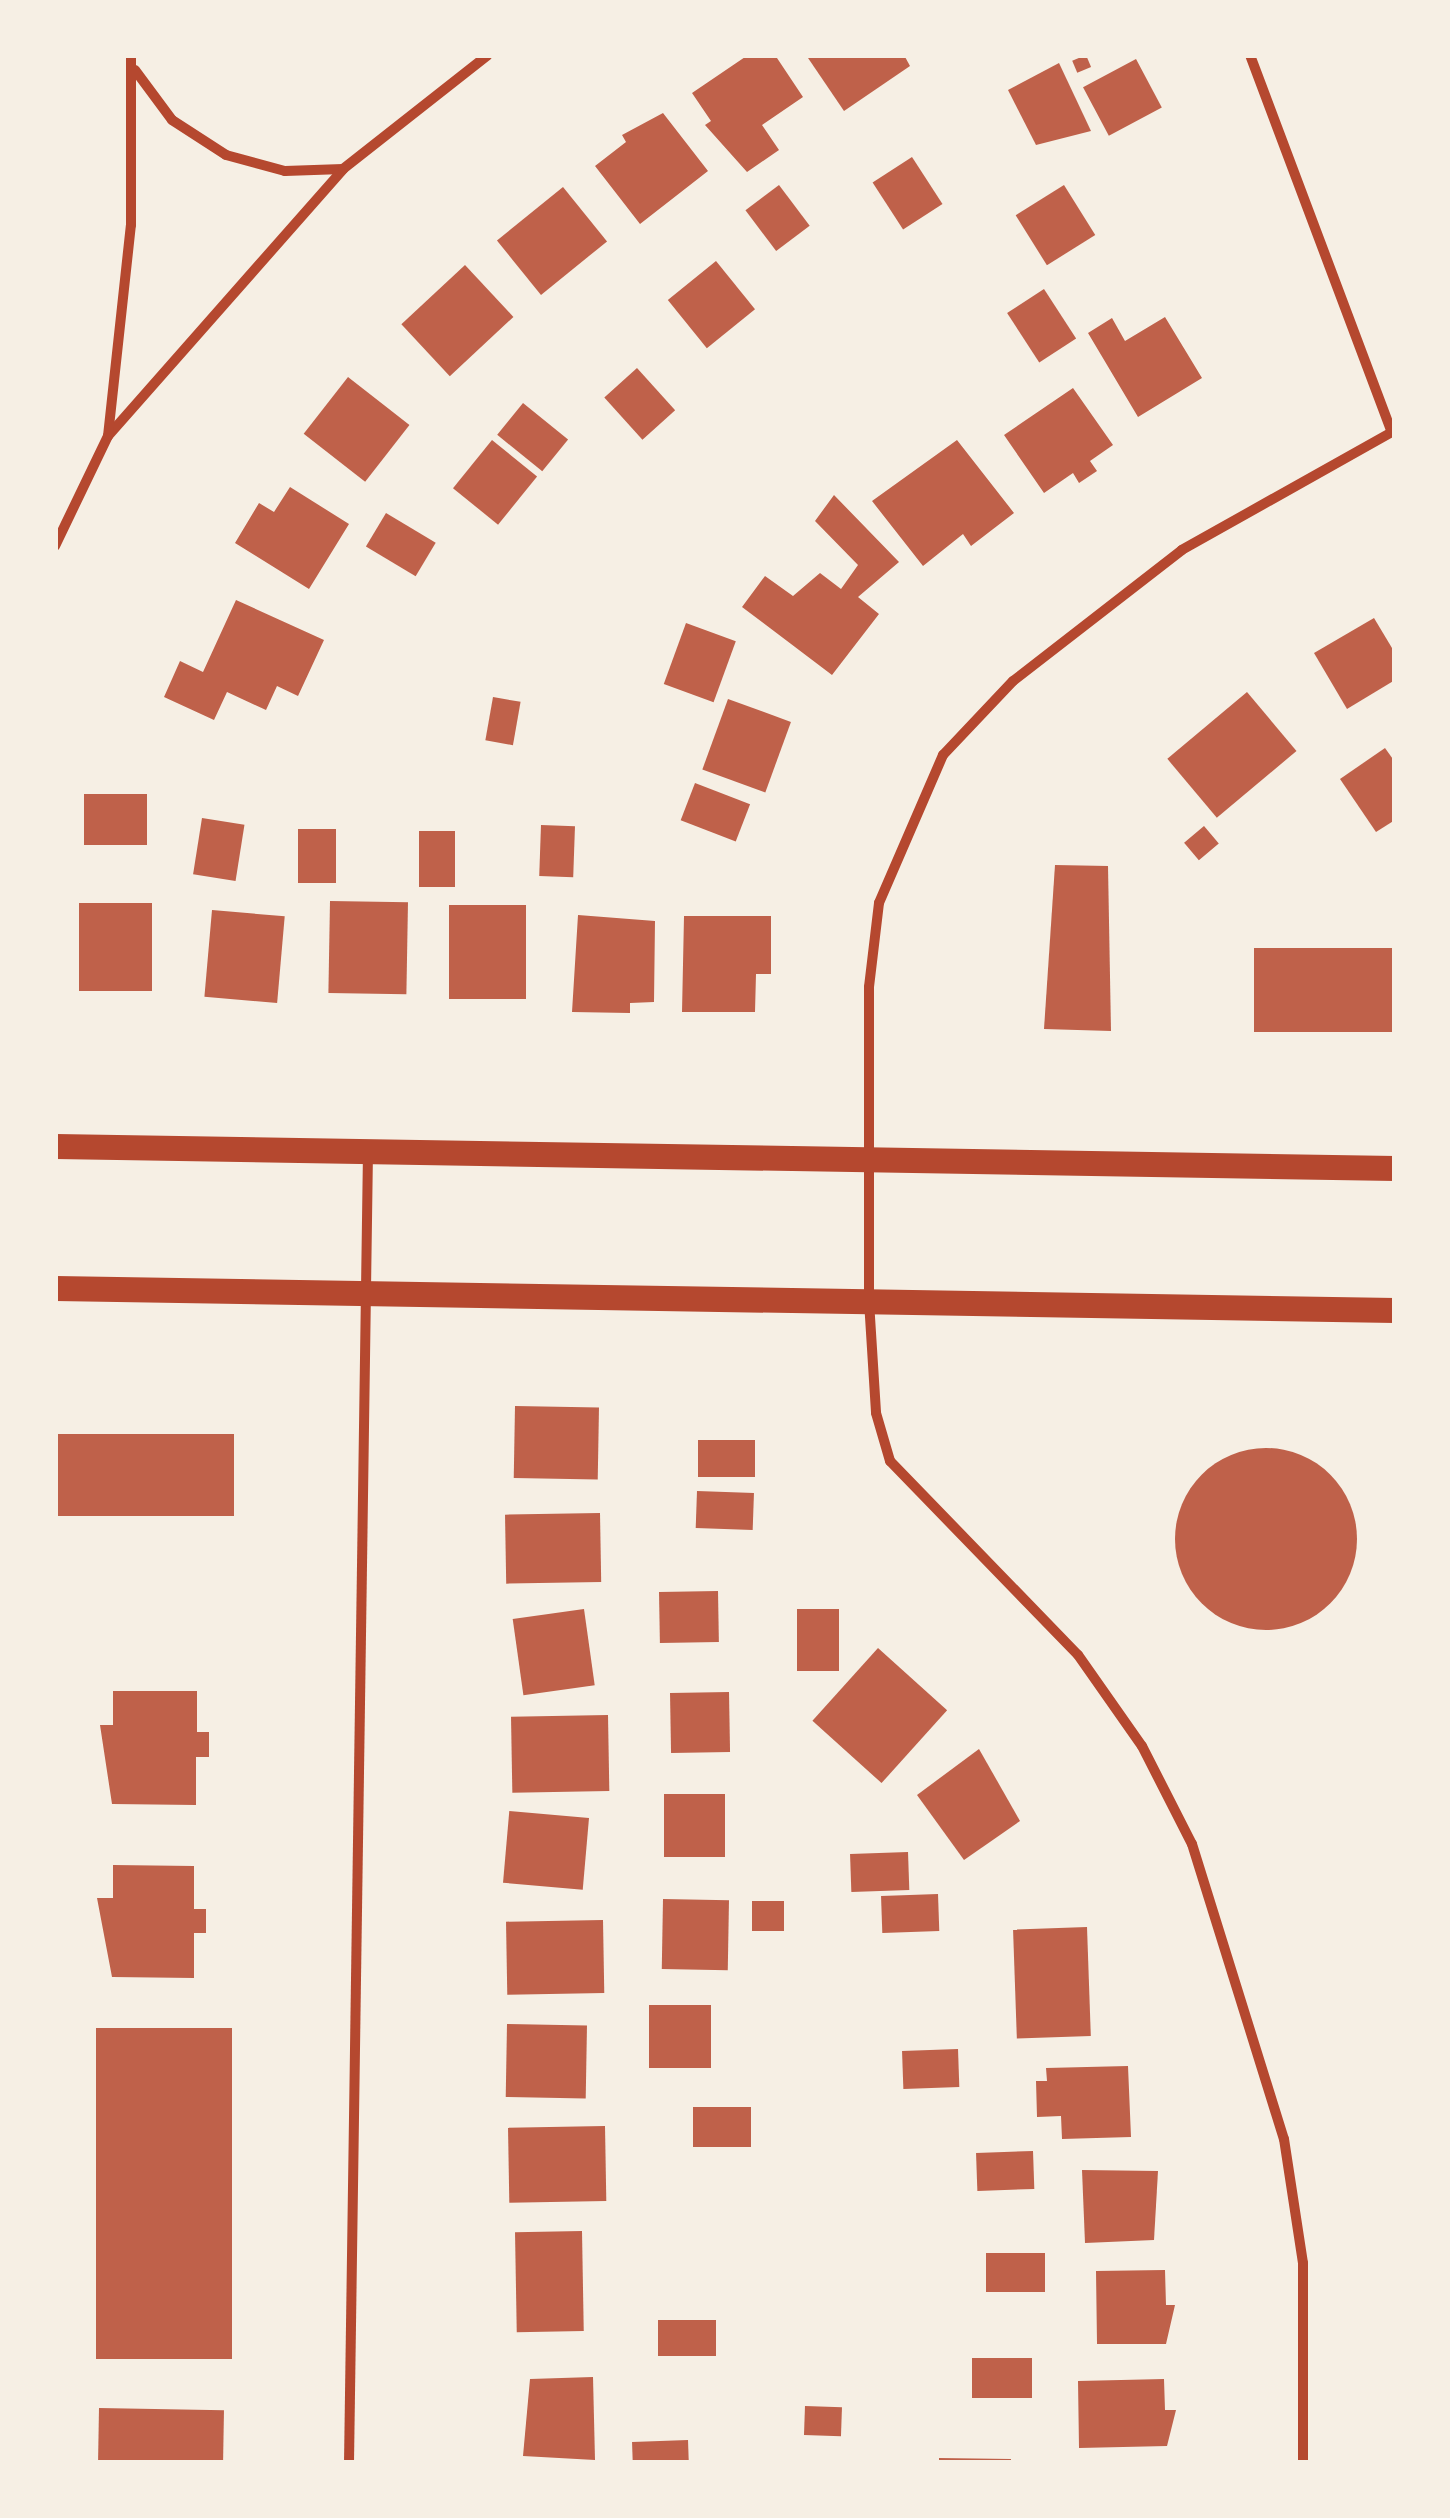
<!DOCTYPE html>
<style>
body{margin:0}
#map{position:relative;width:1450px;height:2518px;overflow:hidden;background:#f6efe4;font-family:"PT Sans Narrow",sans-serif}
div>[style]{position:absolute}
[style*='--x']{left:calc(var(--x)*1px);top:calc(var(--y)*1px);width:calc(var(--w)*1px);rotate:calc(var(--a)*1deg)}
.building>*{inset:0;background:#bf614a;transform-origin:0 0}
.round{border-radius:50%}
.minor>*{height:10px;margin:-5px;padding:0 5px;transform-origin:5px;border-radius:5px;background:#b5482f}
.primary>*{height:25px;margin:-12.5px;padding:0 12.5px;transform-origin:12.5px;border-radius:12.5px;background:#b5482f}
span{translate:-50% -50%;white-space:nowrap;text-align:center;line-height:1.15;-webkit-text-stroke:8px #f6efe4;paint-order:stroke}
.frame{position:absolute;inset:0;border:58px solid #f6efe4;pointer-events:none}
</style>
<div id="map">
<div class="building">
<i style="clip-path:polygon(748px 55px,775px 55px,803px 97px,762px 125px,779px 150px,747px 172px,705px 125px,711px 121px,692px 93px)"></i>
<i style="clip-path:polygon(806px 55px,904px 55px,910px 66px,844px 111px)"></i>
<i style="left:1086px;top:55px;width:13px;height:15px;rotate:67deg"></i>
<i style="left:1136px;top:59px;width:55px;height:60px;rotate:62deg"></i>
<i style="clip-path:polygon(1059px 63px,1091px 131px,1036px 145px,1008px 90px)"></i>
<i style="clip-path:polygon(663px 113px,708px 171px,640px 224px,595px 166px,626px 142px,622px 135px)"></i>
<i style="left:912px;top:157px;width:56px;height:47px;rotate:57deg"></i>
<i style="left:779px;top:185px;width:51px;height:42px;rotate:53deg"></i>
<i style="left:1064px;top:185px;width:59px;height:57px;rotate:58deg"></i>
<i style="left:563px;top:187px;width:70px;height:85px;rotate:51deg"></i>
<i style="left:716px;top:261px;width:62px;height:62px;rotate:51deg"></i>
<i style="left:465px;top:265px;width:71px;height:87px;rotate:47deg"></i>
<i style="left:1044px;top:289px;width:59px;height:44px;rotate:57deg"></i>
<i style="clip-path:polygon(1165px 317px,1202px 378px,1138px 417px,1088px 333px,1112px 318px,1125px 341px)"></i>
<i style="left:637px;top:368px;width:57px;height:44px;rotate:48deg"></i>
<i style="left:348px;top:377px;width:78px;height:72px;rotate:38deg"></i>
<i style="clip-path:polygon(1073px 388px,1113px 445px,1090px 461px,1097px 471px,1079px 483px,1073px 473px,1044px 493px,1004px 435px)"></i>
<i style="left:523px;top:403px;width:58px;height:41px;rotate:39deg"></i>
<i style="left:492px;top:440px;width:58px;height:62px;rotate:39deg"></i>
<i style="clip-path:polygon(957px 440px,1014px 513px,971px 546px,963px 534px,923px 566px,872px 501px)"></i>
<i style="clip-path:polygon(290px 487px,349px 524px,309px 589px,235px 543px,259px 503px,274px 512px)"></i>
<i style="clip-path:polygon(834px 495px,899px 562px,858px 597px,879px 614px,832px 675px,742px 607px,765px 576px,793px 596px,820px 573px,841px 589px,858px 565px,815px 521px)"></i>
<i style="left:386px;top:513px;width:58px;height:39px;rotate:31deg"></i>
<i style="clip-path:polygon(236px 600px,324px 640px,298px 696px,277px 686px,266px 710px,227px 692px,214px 720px,164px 697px,180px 661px,203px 672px)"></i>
<i style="clip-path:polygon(1374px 618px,1395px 653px,1395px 680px,1347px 709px,1314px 653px)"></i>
<i style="left:686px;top:623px;width:53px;height:65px;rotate:20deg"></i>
<i style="left:1247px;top:692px;width:77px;height:104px;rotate:50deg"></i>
<i style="left:493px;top:697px;width:28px;height:44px;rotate:10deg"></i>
<i style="left:728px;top:699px;width:67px;height:75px;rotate:20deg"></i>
<i style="clip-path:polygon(1385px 748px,1395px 762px,1395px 820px,1376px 832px,1340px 779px)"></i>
<i style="left:695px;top:783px;width:59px;height:40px;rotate:21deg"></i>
<i style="left:84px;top:794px;width:63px;height:51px"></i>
<i style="left:202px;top:818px;width:43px;height:57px;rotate:9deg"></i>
<i style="left:541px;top:825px;width:34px;height:51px;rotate:2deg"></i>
<i style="left:1204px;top:826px;width:23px;height:26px;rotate:50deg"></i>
<i style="left:298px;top:829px;width:38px;height:54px"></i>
<i style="left:419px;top:831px;width:36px;height:56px"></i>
<i style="clip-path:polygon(1055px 865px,1108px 866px,1111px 1031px,1044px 1029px)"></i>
<i style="left:330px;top:901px;width:78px;height:92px;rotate:1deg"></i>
<i style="left:79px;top:903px;width:73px;height:88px"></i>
<i style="left:449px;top:905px;width:77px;height:94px"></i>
<i style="left:212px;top:910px;width:73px;height:87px;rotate:5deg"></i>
<i style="clip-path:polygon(578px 915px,655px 921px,654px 1002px,630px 1003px,630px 1013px,572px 1012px)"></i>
<i style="clip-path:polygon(684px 916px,771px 916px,771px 974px,756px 974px,755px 1012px,682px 1012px)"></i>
<i style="left:1254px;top:948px;width:141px;height:84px"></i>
<i style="left:515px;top:1406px;width:84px;height:72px;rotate:1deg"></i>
<i style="left:55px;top:1434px;width:179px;height:82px"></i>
<i style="left:698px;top:1440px;width:57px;height:37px"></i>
<i class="round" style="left:1175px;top:1448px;width:182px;height:182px"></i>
<i style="left:697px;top:1491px;width:57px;height:37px;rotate:2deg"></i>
<i style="left:600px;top:1513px;width:69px;height:95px;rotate:89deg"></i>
<i style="left:718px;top:1591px;width:51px;height:59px;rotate:89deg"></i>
<i style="left:584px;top:1609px;width:77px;height:72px;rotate:82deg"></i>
<i style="left:797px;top:1609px;width:42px;height:62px"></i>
<i style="left:878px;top:1648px;width:93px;height:98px;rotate:42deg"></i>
<i style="clip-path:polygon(113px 1691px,197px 1691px,197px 1732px,209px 1732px,209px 1757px,196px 1757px,196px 1805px,112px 1804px,100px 1725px,113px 1725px)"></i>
<i style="left:729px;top:1692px;width:60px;height:59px;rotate:89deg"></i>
<i style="left:608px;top:1715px;width:76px;height:97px;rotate:89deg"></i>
<i style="clip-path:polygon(979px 1749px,1020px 1821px,964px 1860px,917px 1795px)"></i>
<i style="left:725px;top:1794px;width:63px;height:61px;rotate:90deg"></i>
<i style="left:589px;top:1818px;width:72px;height:80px;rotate:95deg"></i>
<i style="left:908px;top:1852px;width:38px;height:58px;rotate:88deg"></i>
<i style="clip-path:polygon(113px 1865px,194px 1866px,194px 1909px,206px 1909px,206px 1933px,194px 1933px,194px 1978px,112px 1977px,97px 1898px,113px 1898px)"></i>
<i style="left:938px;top:1894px;width:37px;height:57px;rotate:88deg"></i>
<i style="left:663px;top:1899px;width:66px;height:70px;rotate:1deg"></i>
<i style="left:752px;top:1901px;width:32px;height:30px"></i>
<i style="left:603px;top:1920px;width:73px;height:97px;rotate:89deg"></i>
<i style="left:1087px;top:1927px;width:109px;height:74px;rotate:88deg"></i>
<i style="left:649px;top:2005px;width:62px;height:63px"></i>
<i style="left:507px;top:2024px;width:80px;height:73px;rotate:1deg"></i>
<i style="left:96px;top:2028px;width:136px;height:331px"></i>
<i style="left:958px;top:2049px;width:38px;height:56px;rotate:88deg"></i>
<i style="clip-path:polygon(1128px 2066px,1131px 2137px,1062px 2139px,1061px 2116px,1037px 2117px,1036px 2081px,1047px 2081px,1046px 2068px)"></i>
<i style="left:751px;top:2107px;width:40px;height:58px;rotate:90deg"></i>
<i style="left:605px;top:2126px;width:75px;height:97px;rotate:89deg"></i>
<i style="left:1033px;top:2151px;width:38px;height:57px;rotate:88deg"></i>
<i style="clip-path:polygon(1082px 2170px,1158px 2171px,1154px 2240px,1085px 2243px)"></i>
<i style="left:582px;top:2231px;width:100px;height:67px;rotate:89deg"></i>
<i style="left:1045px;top:2253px;width:39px;height:59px;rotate:90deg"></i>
<i style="clip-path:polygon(1165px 2270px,1166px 2305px,1175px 2305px,1166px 2344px,1097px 2344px,1096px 2271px)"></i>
<i style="left:658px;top:2320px;width:58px;height:36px"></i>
<i style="left:972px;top:2358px;width:60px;height:40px"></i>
<i style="clip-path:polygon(593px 2377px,595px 2460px,523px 2456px,530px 2379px)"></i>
<i style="clip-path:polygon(1164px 2379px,1165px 2410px,1176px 2410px,1167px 2446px,1079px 2448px,1078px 2381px)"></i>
<i style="left:805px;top:2406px;width:37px;height:29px;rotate:2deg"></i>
<i style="left:99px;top:2408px;width:125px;height:55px;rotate:1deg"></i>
<i style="left:688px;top:2440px;width:23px;height:56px;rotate:88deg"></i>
<i style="clip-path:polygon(939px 2458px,1011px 2459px,1011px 2463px,939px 2463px)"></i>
</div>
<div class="minor">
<i style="--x:1250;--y:55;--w:403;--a:69.4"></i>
<i style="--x:1392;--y:432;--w:241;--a:150.7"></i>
<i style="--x:1182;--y:550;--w:214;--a:142.2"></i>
<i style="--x:1013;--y:681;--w:102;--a:133.4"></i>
<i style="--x:943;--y:755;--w:161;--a:113.4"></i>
<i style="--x:879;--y:903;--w:85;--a:96.8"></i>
<i style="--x:869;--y:987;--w:314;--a:90"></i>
<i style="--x:869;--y:1301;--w:112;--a:86.4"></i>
<i style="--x:876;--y:1413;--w:50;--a:73.7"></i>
<i style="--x:890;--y:1461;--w:270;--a:45.9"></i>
<i style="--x:1078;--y:1655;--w:111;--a:54.9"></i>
<i style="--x:1142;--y:1746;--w:110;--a:63"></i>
<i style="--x:1192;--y:1844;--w:309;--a:72.7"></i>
<i style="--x:1284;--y:2139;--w:125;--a:81.3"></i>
<i style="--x:1303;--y:2263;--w:200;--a:90"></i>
<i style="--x:135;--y:70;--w:62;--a:53.5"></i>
<i style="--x:172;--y:120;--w:64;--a:32.9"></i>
<i style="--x:226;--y:155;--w:61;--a:15.2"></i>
<i style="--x:285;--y:171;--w:58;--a:-2"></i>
<i style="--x:108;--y:436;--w:356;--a:-48.6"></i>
<i style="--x:343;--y:169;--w:184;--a:-38.2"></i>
<i style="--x:55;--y:546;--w:122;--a:-64.3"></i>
<i style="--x:108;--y:436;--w:212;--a:-83.8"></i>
<i style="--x:131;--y:225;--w:170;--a:-90"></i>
<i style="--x:349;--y:2463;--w:1309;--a:-89.17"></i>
</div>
<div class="primary">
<i style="--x:55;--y:1146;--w:1340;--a:0.94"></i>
<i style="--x:55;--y:1288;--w:1340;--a:0.94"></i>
</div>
<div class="frame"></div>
</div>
